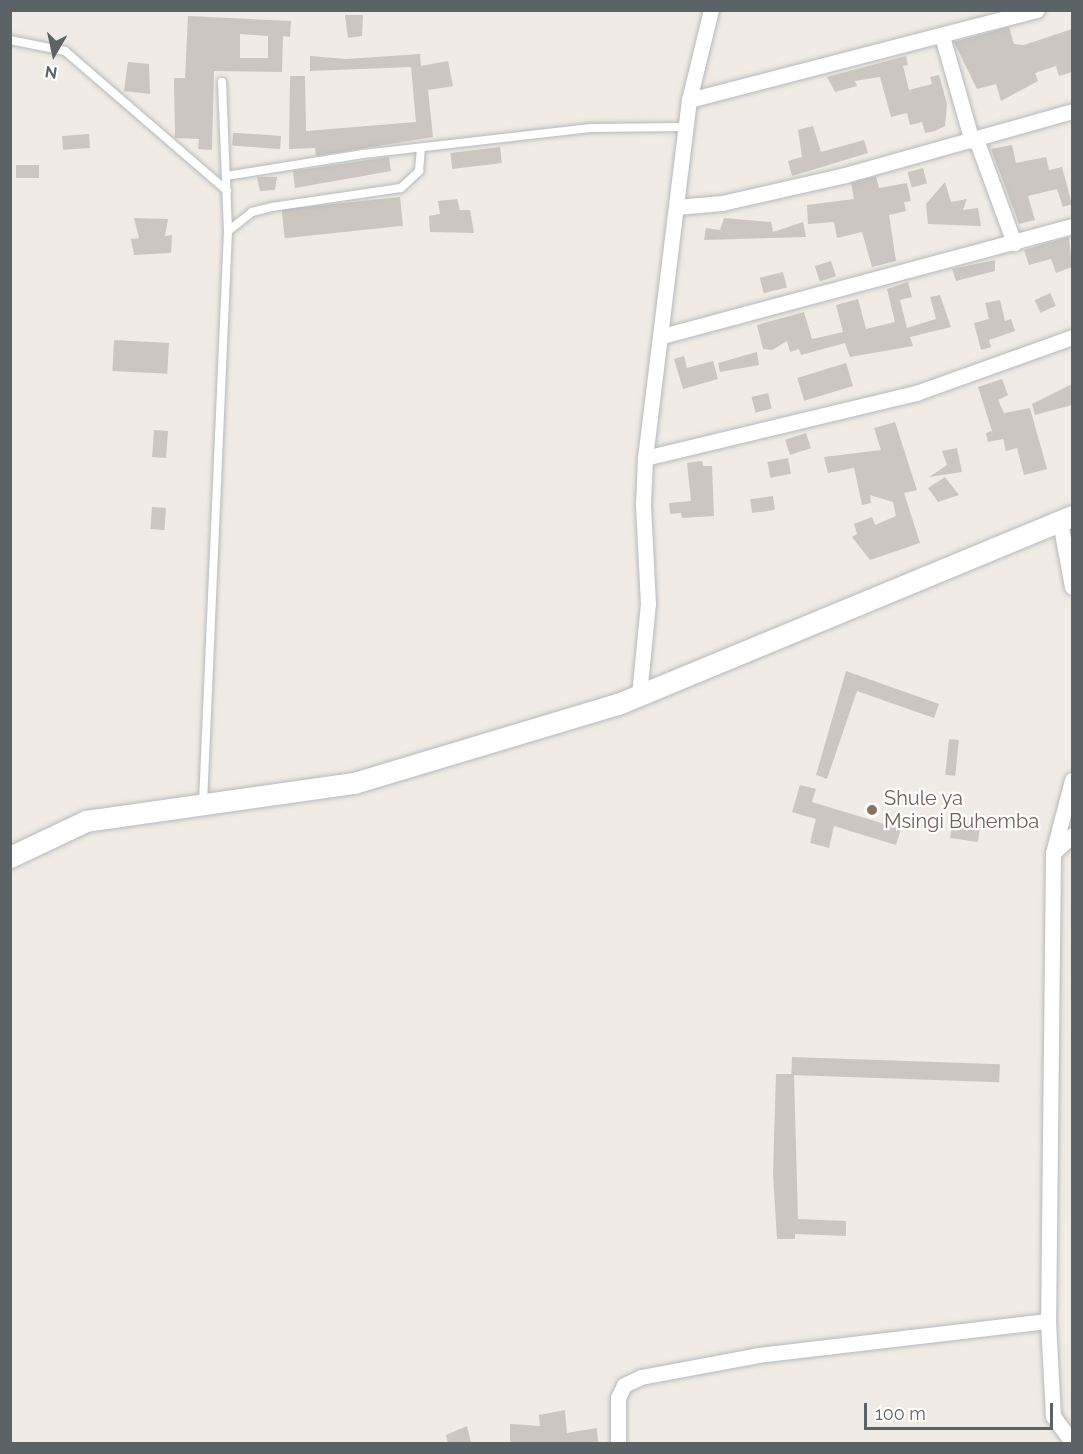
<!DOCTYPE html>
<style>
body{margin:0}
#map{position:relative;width:1083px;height:1454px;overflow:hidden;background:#f0ebe4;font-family:Raleway,sans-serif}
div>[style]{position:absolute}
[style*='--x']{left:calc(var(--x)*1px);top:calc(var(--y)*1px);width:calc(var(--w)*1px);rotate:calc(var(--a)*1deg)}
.building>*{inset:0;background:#cbc6c1;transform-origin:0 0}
.roads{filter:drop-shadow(0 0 2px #b5b9bc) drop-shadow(0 0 2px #b5b9bc)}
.lane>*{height:8px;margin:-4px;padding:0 4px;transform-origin:4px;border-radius:4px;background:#fff}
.street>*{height:15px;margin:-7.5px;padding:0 7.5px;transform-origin:7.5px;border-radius:7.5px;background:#fff}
.secondary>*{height:21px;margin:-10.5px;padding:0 10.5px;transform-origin:10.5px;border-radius:10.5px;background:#fff}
.dots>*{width:16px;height:16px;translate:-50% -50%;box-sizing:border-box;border:3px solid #fff;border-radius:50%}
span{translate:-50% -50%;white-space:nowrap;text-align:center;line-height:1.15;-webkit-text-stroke:4.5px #fff;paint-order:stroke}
.education-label{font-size:20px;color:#785e54}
.left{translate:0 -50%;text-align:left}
.frame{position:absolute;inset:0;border:12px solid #5c6366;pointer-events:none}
.north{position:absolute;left:24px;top:24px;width:60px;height:60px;-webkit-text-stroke:4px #fff;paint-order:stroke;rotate:189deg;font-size:16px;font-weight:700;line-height:24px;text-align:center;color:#5c6366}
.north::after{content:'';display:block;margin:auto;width:21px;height:27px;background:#5c6366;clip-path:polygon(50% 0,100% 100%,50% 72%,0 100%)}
.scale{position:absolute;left:864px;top:1403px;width:189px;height:27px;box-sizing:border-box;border:3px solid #5c6366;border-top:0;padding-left:8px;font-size:18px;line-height:21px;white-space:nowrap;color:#5c6366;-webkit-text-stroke:4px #fff;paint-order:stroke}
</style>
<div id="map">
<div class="building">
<i style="clip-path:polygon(345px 15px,363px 15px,362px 36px,348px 38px)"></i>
<i style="clip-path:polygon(evenodd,188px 16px,291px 21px,290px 37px,283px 36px,282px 72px,214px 71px,212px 150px,198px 149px,199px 139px,175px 138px,174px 78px,185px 78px,188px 16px,240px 34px,268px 36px,268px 58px,240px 58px,240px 34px)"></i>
<i style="clip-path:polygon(1009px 27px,1014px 44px,1024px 45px,1072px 29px,1072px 72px,1059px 76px,1056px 66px,1035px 73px,1038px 81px,1001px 101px,996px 84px,977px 89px,954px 42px)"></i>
<i style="clip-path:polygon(420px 54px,421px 66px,448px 61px,453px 86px,428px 90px,433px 137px,316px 156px,315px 148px,289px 149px,290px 76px,305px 76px,306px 131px,416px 122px,411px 67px,310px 71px,310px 56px,346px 59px)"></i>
<i style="clip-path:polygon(906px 56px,908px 65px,903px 66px,909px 90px,932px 84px,930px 77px,939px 75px,947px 104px,945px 126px,935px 131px,925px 133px,922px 122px,910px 125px,907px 113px,891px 117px,880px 77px,855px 81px,857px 86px,835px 92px,827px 77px)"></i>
<i style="clip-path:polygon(128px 62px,149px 64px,150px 94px,124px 91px)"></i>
<i style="clip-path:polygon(813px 126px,821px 152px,864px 140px,868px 153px,792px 176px,788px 161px,802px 157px,798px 130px)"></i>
<i style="left:89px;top:134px;width:14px;height:27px;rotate:86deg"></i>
<i style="left:281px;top:136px;width:13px;height:48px;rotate:94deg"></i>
<i style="clip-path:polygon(1012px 145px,1016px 163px,1046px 157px,1049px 170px,1062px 167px,1072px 204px,1063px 207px,1057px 189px,1028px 196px,1035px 220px,1019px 224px,991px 149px)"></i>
<i style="left:500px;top:147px;width:16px;height:50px;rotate:83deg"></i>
<i style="clip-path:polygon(389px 157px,391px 171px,295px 188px,293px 171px)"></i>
<i style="left:16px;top:165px;width:23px;height:13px"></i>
<i style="left:923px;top:168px;width:16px;height:16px;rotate:75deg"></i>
<i style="clip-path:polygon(876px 176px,879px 188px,907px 183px,911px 201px,904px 202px,906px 211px,889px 215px,896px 261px,872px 267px,862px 232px,837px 238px,834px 222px,808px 224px,807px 205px,854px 199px,851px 183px)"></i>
<i style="clip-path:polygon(257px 177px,277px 177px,275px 190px,260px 191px)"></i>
<i style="clip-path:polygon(945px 182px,951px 202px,967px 199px,963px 210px,978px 208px,981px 226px,928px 224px,926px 204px)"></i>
<i style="left:400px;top:197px;width:29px;height:119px;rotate:84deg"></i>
<i style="clip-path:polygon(457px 199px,460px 210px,470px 210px,474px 233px,430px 232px,429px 216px,440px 214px,438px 201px)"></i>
<i style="clip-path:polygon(134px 218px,168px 219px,165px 236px,172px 235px,171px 253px,134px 255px,131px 239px,139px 238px)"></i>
<i style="clip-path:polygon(724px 218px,771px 222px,773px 232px,803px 222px,806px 237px,704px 240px,706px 228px,720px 230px)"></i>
<i style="clip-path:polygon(1069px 237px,1072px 267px,1056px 273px,1051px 259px,1029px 265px,1024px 250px)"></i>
<i style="clip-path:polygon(995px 260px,995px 271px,956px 281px,952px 269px)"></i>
<i style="left:831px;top:261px;width:16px;height:17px;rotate:72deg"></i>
<i style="left:783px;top:272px;width:16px;height:24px;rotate:76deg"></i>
<i style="clip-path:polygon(908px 282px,912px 297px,900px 300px,907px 328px,936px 319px,930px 297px,940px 295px,951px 327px,910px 337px,913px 346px,850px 357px,845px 343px,801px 355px,799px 349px,790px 352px,787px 341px,772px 350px,763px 349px,757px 325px,804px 312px,812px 339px,843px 332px,836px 305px,858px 299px,866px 329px,895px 322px,887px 289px)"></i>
<i style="left:1050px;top:293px;width:14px;height:17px;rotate:65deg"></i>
<i style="clip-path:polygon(1000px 300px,1005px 321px,1011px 319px,1015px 331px,989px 340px,991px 347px,981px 350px,974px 323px,989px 319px,985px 303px)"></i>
<i style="left:114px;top:340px;width:55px;height:31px;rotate:3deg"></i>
<i style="clip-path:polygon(757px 352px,759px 365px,720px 372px,718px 363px)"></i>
<i style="clip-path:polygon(684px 356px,687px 368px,713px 361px,718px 379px,683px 389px,674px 359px)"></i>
<i style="left:846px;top:363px;width:24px;height:51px;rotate:73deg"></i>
<i style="clip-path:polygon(1002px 379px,1008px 395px,998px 400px,1004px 413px,1030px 408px,1047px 469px,1024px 475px,1017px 448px,1006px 451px,1003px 439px,988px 442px,986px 433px,992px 431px,978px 387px)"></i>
<i style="clip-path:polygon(1072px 384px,1072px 405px,1035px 415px,1032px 404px)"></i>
<i style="left:768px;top:393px;width:16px;height:17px;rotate:76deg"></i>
<i style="clip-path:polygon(895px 422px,917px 490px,904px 493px,920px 543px,870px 560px,852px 537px,857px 534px,854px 524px,872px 517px,875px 525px,896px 516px,893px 502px,870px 495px,871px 503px,862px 505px,854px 468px,828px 473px,824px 457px,881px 450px,874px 428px)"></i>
<i style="left:154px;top:430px;width:14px;height:27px;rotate:4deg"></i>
<i style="left:806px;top:433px;width:16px;height:22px;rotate:72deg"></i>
<i style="clip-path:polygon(957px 448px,962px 472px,929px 477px,947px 465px,942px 451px)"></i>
<i style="left:788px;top:458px;width:16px;height:21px;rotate:79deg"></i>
<i style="clip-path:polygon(702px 461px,703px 466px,712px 466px,714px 516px,682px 518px,681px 513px,670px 514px,669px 503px,691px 501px,687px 463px)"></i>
<i style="clip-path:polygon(945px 477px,959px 495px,938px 502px,928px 488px)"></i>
<i style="left:773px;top:496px;width:14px;height:23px;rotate:82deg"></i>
<i style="left:152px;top:507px;width:14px;height:22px;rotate:4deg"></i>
<i style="clip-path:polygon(846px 671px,939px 704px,934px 718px,857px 691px,827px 779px,816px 775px)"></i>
<i style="left:949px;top:739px;width:10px;height:36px;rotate:6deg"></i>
<i style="clip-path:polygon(800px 785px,816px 789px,812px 802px,901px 829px,896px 845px,834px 826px,829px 848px,810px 843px,816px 819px,792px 812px)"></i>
<i style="clip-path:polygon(953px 820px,980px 827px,978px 842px,950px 838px)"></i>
<i style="left:792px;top:1057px;width:208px;height:18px;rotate:2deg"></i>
<i style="clip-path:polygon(776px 1074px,794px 1074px,798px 1219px,846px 1221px,846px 1236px,795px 1234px,795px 1239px,777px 1239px,773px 1174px)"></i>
<i style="clip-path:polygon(565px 1410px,567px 1433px,597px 1428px,598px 1443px,510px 1443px,510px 1424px,540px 1426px,539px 1415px)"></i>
<i style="clip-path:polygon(467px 1426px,471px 1443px,448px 1443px,446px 1435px)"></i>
</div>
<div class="roads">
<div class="lane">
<i style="--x:10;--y:40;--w:56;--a:11.3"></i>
<i style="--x:65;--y:51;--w:214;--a:40.8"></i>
<i style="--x:226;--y:176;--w:139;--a:-9.1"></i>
<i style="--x:363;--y:154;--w:229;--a:-6.5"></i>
<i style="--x:591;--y:128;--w:95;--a:-0.6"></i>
<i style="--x:228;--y:231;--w:31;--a:-38"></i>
<i style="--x:252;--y:212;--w:21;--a:-14"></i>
<i style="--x:272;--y:207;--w:130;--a:-8.4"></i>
<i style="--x:401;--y:188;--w:25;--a:-43"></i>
<i style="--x:419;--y:171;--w:23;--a:-85"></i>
<i style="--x:203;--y:803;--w:573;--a:-87.5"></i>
<i style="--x:228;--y:231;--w:149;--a:-92.3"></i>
</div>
<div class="street">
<i style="--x:942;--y:36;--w:109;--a:74.1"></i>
<i style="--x:689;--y:100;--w:359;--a:-14.5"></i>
<i style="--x:976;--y:139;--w:111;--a:69.9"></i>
<i style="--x:677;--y:207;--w:45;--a:-5.1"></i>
<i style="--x:722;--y:203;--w:126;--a:-12.8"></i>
<i style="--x:845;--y:175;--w:236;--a:-15.7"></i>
<i style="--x:662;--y:336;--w:424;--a:-15"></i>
<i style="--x:645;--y:458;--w:279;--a:-13.5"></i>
<i style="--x:916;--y:393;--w:166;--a:-19.7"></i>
<i style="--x:1060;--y:522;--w:66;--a:79.5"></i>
<i style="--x:639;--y:695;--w:91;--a:-84.4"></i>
<i style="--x:648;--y:604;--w:99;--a:-92.9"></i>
<i style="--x:643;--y:505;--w:47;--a:-87.6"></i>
<i style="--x:645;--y:458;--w:361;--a:-83"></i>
<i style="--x:689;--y:100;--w:93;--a:-76.3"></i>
<i style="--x:1072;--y:780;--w:75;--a:104.6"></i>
<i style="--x:1053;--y:853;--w:468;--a:90.6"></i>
<i style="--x:1048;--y:1321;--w:95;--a:87"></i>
<i style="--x:1053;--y:1416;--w:32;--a:54"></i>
<i style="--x:1053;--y:853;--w:26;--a:-43"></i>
<i style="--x:618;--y:1444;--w:46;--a:-90"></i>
<i style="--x:618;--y:1398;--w:14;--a:-65"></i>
<i style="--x:624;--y:1385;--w:19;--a:-25"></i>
<i style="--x:641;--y:1377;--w:119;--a:-10.6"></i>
<i style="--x:758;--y:1355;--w:292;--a:-6.7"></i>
</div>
<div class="secondary">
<i style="--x:10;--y:857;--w:84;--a:-25.3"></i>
<i style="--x:86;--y:821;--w:271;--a:-8.1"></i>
<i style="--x:354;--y:783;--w:276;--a:-16.7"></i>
<i style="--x:618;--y:704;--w:491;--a:-22.5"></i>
</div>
</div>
<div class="dots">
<i style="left:872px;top:810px;background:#8d6e63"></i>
</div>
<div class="education-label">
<span class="left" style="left:884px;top:810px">Shule ya<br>Msingi Buhemba</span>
</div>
<div class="frame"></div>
<div class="north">N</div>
<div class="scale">100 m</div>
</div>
